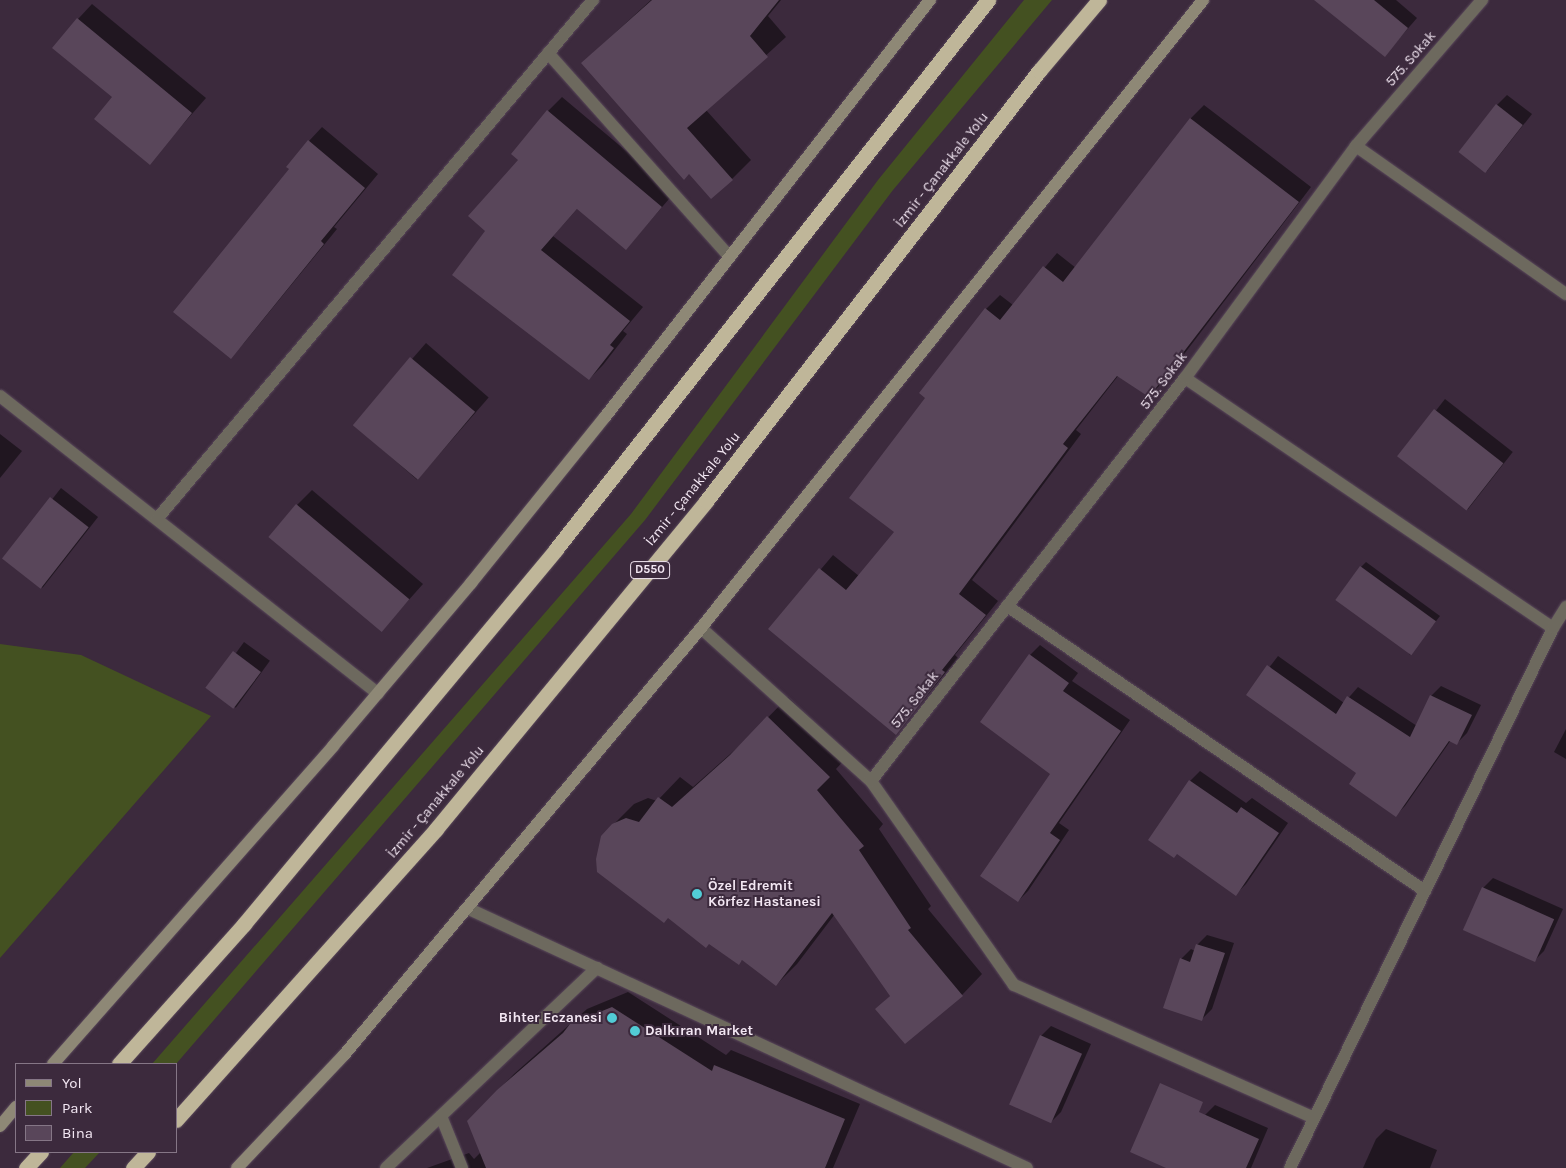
<!DOCTYPE html>
<meta charset="utf-8">
<style>
body{margin:0}
#map{position:relative;width:1566px;height:1168px;overflow:hidden;background:#3c2a3d;font-family:Karla,sans-serif}
div>[style]{position:absolute}
[style*='--x']{left:calc(var(--x)*1px);top:calc(var(--y)*1px);width:calc(var(--w)*1px);rotate:calc(var(--a)*1deg)}
.green>*{inset:0;background:#445121}
.shadow>*{inset:0;background:#0007;transform-origin:0 0}
.building>*{inset:0;background:#59465a;transform-origin:0 0}
.roads{filter:drop-shadow(0 0 1px #59485a) drop-shadow(0 0 1px #59485a)}
.street>*{height:12px;margin:-6px;padding:0 6px;transform-origin:6px;border-radius:6px;background:#6d695e}
.secondary>*{height:12px;margin:-6px;padding:0 6px;transform-origin:6px;border-radius:6px;background:#8e8876}
.highway>*{height:15px;margin:-7.5px;padding:0 7.5px;transform-origin:7.5px;border-radius:7.5px;background:#bfb699}
.dots>*{width:14px;height:14px;translate:-50% -50%;box-sizing:border-box;border:2px solid #3c2a3d;border-radius:50%}
span{translate:-50% -50%;white-space:nowrap;text-align:center;line-height:1.15;-webkit-text-stroke:4px #3c2a3d;paint-order:stroke}
.shield-label span{padding:1px 4px;background:#3c2a3d;border:1px solid;border-radius:4px;-webkit-text-stroke-width:0}
.shield-label{font-size:12px;color:#f3e7f3;font-weight:700}
.street-label{font-size:14px;color:#f3e7f3}
.poi-label{font-size:14px;color:#f3e7f3;font-weight:700}
.left{translate:0 -50%;text-align:left}
.right{translate:-100% -50%;text-align:right}
.legend{position:absolute;left:15px;top:1063px;width:162px;height:90px;box-sizing:border-box;background:#3c2a3d;border:1px solid #857686;margin:0;padding:6px 9px;list-style:none;font-size:15px;color:#f3e7f3}
.legend li{display:flex;align-items:center;gap:10px;height:25px}
.legend b{width:25px;border:1px solid #857686}
</style>
<div id="map">
<div class="green">
<i style="clip-path:polygon(1024px 0,1052px 0,893px 190px,645px 520px,176px 1064px,152px 1064px,631px 514px,878px 180px)"></i>
<i style="clip-path:polygon(0 644px,81px 655px,211px 716px,0 958px)"></i>
<i style="clip-path:polygon(74px 1152px,100px 1152px,85px 1168px,60px 1168px)"></i>
</div>
<div class="shadow">
<i style="clip-path:polygon(651px 0,781px 0,768px 16px,786px 37px,706px 110px,751px 160px,732px 179px,582px 63px)"></i>
<i style="clip-path:polygon(1341px 0,1396px 0,1417px 18px,1385px 55px)"></i>
<i style="clip-path:polygon(92px 4px,206px 98px,149px 163px,113px 97px,78px 19px)"></i>
<i style="clip-path:polygon(1507px 95px,1532px 114px,1487px 171px,1497px 105px)"></i>
<i style="clip-path:polygon(562px 97px,675px 192px,626px 249px,578px 208px,553px 236px,643px 307px,623px 331px,627px 334px,603px 365px,589px 379px,487px 231px,520px 159px,548px 111px)"></i>
<i style="clip-path:polygon(1204px 105px,1311px 187px,1163px 382px,1149px 396px,1118px 376px,1076px 430px,1081px 434px,972px 580px,998px 601px,955px 655px,958px 658px,896px 733px,770px 629px,833px 555px,859px 576px,895px 532px,927px 397px,986px 309px,1000px 295px,1013px 305px,1057px 253px,1076px 268px,1191px 118px)"></i>
<i style="clip-path:polygon(322px 127px,378px 174px,334px 227px,337px 229px,244px 343px,231px 357px,291px 169px,309px 141px)"></i>
<i style="left:426px;top:343px;width:83px;height:109px;rotate:41deg"></i>
<i style="left:1445px;top:399px;width:86px;height:73px;rotate:38deg"></i>
<i style="clip-path:polygon(0 434px,22px 451px,0 478px)"></i>
<i style="left:61px;top:488px;width:47px;height:90px;rotate:38deg"></i>
<i style="clip-path:polygon(312px 490px,423px 584px,382px 630px,297px 505px)"></i>
<i style="clip-path:polygon(1366px 562px,1440px 616px,1410px 655px,1361px 567px)"></i>
<i style="left:244px;top:642px;width:32px;height:58px;rotate:36deg"></i>
<i style="clip-path:polygon(1040px 645px,1078px 673px,1072px 681px,1130px 720px,1059px 823px,1069px 830px,1028px 891px,1018px 901px,1052px 774px,1030px 655px)"></i>
<i style="clip-path:polygon(1278px 656px,1344px 703px,1358px 687px,1417px 726px,1431px 696px,1441px 686px,1481px 705px,1467px 733px,1457px 743px,1451px 740px,1405px 806px,1395px 816px,1358px 773px,1248px 695px)"></i>
<i style="clip-path:polygon(788px 697px,849px 755px,836px 769px,883px 824px,879px 829px,931px 906px,928px 909px,982px 974px,962px 995px,905px 1042px,877px 1009px,891px 995px,835px 914px,797px 964px,776px 985px,743px 959px,738px 964px,613px 825px,634px 804px,648px 798px,657px 801px,680px 777px,693px 787px,746px 740px)"></i>
<i style="clip-path:polygon(1566px 729px,1566px 759px,1554px 752px)"></i>
<i style="clip-path:polygon(1200px 771px,1246px 803px,1252px 798px,1288px 823px,1246px 884px,1236px 894px,1190px 781px)"></i>
<i style="clip-path:polygon(1493px 878px,1563px 909px,1544px 951px,1534px 961px,1464px 929px,1483px 888px)"></i>
<i style="clip-path:polygon(1207px 935px,1234px 943px,1212px 1009px,1202px 1019px,1181px 959px,1191px 949px,1195px 951px,1197px 945px)"></i>
<i style="clip-path:polygon(628px 992px,726px 1055px,731px 1050px,860px 1104px,833px 1168px,427px 1168px,469px 1153px,474px 1159px,481px 1152px,468px 1121px,514px 1074px,587px 1009px)"></i>
<i style="clip-path:polygon(1051px 1026px,1091px 1044px,1061px 1112px,1051px 1122px,1041px 1036px)"></i>
<i style="clip-path:polygon(1215px 1105px,1268px 1128px,1251px 1168px,1169px 1168px,1205px 1115px)"></i>
<i style="clip-path:polygon(1386px 1129px,1437px 1150px,1430px 1168px,1363px 1168px,1376px 1139px)"></i>
</div>
<div class="building">
<i style="clip-path:polygon(652px 0,779px 0,750px 36px,768px 57px,687px 128px,733px 180px,711px 199px,689px 174px,684px 180px,581px 63px)"></i>
<i style="clip-path:polygon(1314px 0,1374px 0,1408px 28px,1385px 57px)"></i>
<i style="clip-path:polygon(77px 18px,192px 113px,150px 165px,94px 119px,112px 97px,52px 48px)"></i>
<i style="left:1496px;top:104px;width:34px;height:61px;rotate:38deg"></i>
<i style="clip-path:polygon(547px 110px,662px 207px,626px 250px,577px 209px,541px 250px,630px 321px,610px 345px,614px 348px,589px 380px,452px 275px,485px 231px,468px 216px,518px 160px,511px 154px)"></i>
<i style="clip-path:polygon(1190px 118px,1299px 202px,1149px 397px,1117px 376px,1063px 444px,1068px 448px,959px 594px,986px 615px,942px 670px,945px 672px,896px 735px,768px 629px,819px 568px,846px 590px,894px 532px,849px 498px,925px 398px,919px 393px,985px 308px,1000px 320px,1043px 266px,1063px 282px)"></i>
<i style="clip-path:polygon(308px 140px,365px 188px,321px 241px,324px 244px,231px 359px,173px 312px,289px 169px,286px 167px)"></i>
<i style="left:410px;top:357px;width:85px;height:89px;rotate:40deg"></i>
<i style="left:1434px;top:409px;width:88px;height:60px;rotate:38deg"></i>
<i style="left:50px;top:497px;width:49px;height:78px;rotate:38deg"></i>
<i style="left:296px;top:504px;width:148px;height:43px;rotate:40deg"></i>
<i style="left:1360px;top:566px;width:94px;height:42px;rotate:36deg"></i>
<i style="left:233px;top:651px;width:35px;height:46px;rotate:37deg"></i>
<i style="clip-path:polygon(1029px 654px,1069px 683px,1063px 691px,1121px 731px,1050px 833px,1060px 840px,1018px 902px,980px 876px,1050px 774px,980px 722px)"></i>
<i style="clip-path:polygon(1267px 665px,1336px 714px,1347px 696px,1410px 737px,1430px 695px,1472px 715px,1457px 745px,1449px 741px,1396px 817px,1349px 784px,1356px 773px,1246px 695px)"></i>
<i style="clip-path:polygon(767px 716px,830px 777px,817px 790px,864px 846px,859px 850px,911px 928px,908px 930px,963px 996px,905px 1044px,875px 1009px,890px 996px,832px 913px,776px 986px,742px 960px,739px 965px,709px 944px,706px 948px,668px 918px,664px 923px,597px 872px,596px 859px,601px 836px,612px 824px,626px 818px,639px 822px,658px 797px,672px 807px,730px 755px)"></i>
<i style="clip-path:polygon(1189px 780px,1237px 813px,1241px 807px,1279px 833px,1236px 896px,1177px 854px,1174px 858px,1148px 840px)"></i>
<i style="left:1482px;top:887px;width:79px;height:47px;rotate:24deg"></i>
<i style="clip-path:polygon(1196px 944px,1225px 953px,1202px 1021px,1163px 1008px,1180px 958px,1190px 962px)"></i>
<i style="clip-path:polygon(612px 1007px,712px 1071px,714px 1065px,845px 1119px,825px 1168px,486px 1168px,467px 1121px,497px 1090px,563px 1033px,570px 1024px)"></i>
<i style="left:1040px;top:1035px;width:46px;height:76px;rotate:24deg"></i>
<i style="clip-path:polygon(1160px 1083px,1203px 1102px,1199px 1112px,1259px 1139px,1246px 1168px,1166px 1168px,1130px 1152px)"></i>
</div>
<div class="roads">
<div class="street">
<i style="--x:548;--y:53;--w:273;--a:48.3"></i>
<i style="--x:1356;--y:146;--w:257;--a:35.2"></i>
<i style="--x:1185;--y:378;--w:445;--a:34.2"></i>
<i style="--x:0;--y:396;--w:481;--a:38.2"></i>
<i style="--x:157;--y:519;--w:678;--a:-49.97"></i>
<i style="--x:1007;--y:606;--w:506;--a:34.29"></i>
<i style="--x:701;--y:628;--w:229;--a:42"></i>
<i style="--x:871;--y:781;--w:249;--a:55"></i>
<i style="--x:1014;--y:985;--w:328;--a:23.9"></i>
<i style="--x:871;--y:781;--w:511;--a:-52.08"></i>
<i style="--x:1185;--y:378;--w:288;--a:-53.6"></i>
<i style="--x:1356;--y:146;--w:193;--a:-49.2"></i>
<i style="--x:469;--y:909;--w:615;--a:24.9"></i>
<i style="--x:441;--y:1116;--w:56;--a:68"></i>
<i style="--x:386;--y:1168;--w:291;--a:-43.5"></i>
<i style="--x:1290;--y:1168;--w:601;--a:-64.03"></i>
<i style="--x:1553;--y:628;--w:25;--a:-58"></i>
</div>
<div class="secondary">
<i style="--x:53;--y:1064;--w:424;--a:-48.6"></i>
<i style="--x:333;--y:746;--w:214;--a:-49.7"></i>
<i style="--x:471;--y:583;--w:213;--a:-51.1"></i>
<i style="--x:605;--y:417;--w:529;--a:-52.07"></i>
<i style="--x:0;--y:1126;--w:25;--a:-50"></i>
<i style="--x:237;--y:1168;--w:156;--a:-46.6"></i>
<i style="--x:344;--y:1055;--w:557;--a:-50.1"></i>
<i style="--x:701;--y:628;--w:804;--a:-51.36"></i>
</div>
<div class="highway">
<i style="--x:119;--y:1064;--w:188;--a:-48.2"></i>
<i style="--x:244;--y:924;--w:488;--a:-50.2"></i>
<i style="--x:556;--y:549;--w:699;--a:-51.8"></i>
<i style="--x:176;--y:1120;--w:390;--a:-48.2"></i>
<i style="--x:436;--y:829;--w:425;--a:-50.5"></i>
<i style="--x:706;--y:501;--w:544;--a:-52.25"></i>
<i style="--x:1039;--y:71;--w:93;--a:-49.8"></i>
<i style="--x:26;--y:1168;--w:22;--a:-47"></i>
<i style="--x:133;--y:1168;--w:22;--a:-47"></i>
</div>
</div>
<div class="dots">
<i style="left:697px;top:894px;background:#52ccd6"></i>
<i style="left:612px;top:1018px;background:#52ccd6"></i>
<i style="left:635px;top:1031px;background:#52ccd6"></i>
</div>
<div class="shield-label">
<span style="left:650px;top:570px">D550</span>
</div>
<div class="street-label">
<span style="left:1411px;top:59px;rotate:-49deg">575. Sokak</span>
<span style="left:942px;top:170px;rotate:-52deg">İzmir - Çanakkale Yolu</span>
<span style="left:1164px;top:381px;rotate:-53deg">575. Sokak</span>
<span style="left:693px;top:489px;rotate:-51deg">İzmir - Çanakkale Yolu</span>
<span style="left:915px;top:700px;rotate:-52deg">575. Sokak</span>
<span style="left:436px;top:802px;rotate:-50deg">İzmir - Çanakkale Yolu</span>
</div>
<div class="poi-label">
<span class="left" style="left:708px;top:894px">Özel Edremit<br>Körfez Hastanesi</span>
<span class="right" style="left:602px;top:1018px">Bihter Eczanesi</span>
<span class="left" style="left:645px;top:1031px">Dalkıran Market</span>
</div>
<ul class="legend">
<li><b style="height:6px;background:#8e8876"></b>Yol</li>
<li><b style="height:14px;background:#445121"></b>Park</li>
<li><b style="height:14px;background:#59465a"></b>Bina</li>
</ul>
</div>
